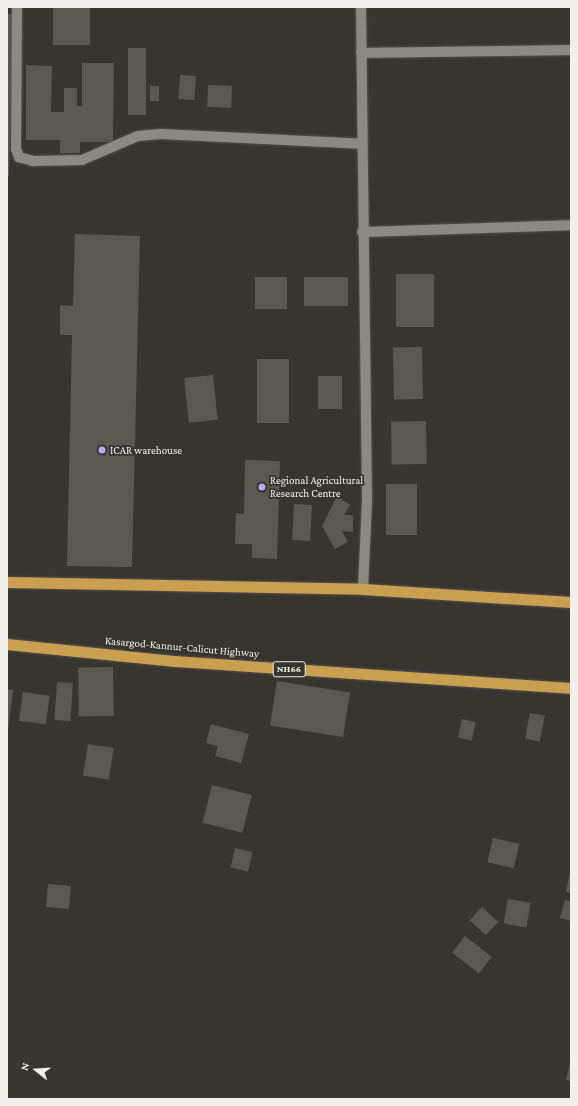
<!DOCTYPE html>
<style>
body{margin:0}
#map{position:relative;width:578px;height:1106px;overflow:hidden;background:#383530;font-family:"Crimson Pro",serif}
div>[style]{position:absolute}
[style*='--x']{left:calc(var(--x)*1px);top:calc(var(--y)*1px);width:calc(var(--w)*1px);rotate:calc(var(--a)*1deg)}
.building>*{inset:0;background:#5b5852;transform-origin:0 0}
.roads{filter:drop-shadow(0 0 1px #56534f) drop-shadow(0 0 1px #56534f)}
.minor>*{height:10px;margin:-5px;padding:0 5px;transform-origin:5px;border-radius:5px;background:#8c8882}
.trunk>*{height:11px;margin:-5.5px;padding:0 5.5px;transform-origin:5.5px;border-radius:5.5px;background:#caa050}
.dots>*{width:11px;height:11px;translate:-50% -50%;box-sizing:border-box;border:2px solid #383530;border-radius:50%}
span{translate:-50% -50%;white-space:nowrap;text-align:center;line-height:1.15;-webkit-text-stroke:3.5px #383530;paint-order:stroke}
.shield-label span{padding:1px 3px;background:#383530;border:1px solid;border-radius:3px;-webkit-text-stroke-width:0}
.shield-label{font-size:10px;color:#f1efec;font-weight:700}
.poi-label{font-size:11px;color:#f1efec}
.left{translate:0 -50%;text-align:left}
.street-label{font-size:11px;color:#f1efec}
.frame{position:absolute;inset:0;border:8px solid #f1efec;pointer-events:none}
.north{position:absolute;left:16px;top:1050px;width:40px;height:40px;-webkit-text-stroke:3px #383530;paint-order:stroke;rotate:287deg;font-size:11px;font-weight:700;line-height:16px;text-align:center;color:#f1efec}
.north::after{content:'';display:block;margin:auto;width:14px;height:18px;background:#f1efec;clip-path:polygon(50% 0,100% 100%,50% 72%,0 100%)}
</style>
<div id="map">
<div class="building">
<i style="left:53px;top:7px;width:37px;height:38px"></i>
<i style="clip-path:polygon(7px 14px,14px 14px,9px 176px,7px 176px)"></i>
<i style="left:128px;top:48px;width:18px;height:67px"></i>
<i style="clip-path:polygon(82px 63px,114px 63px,113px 142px,80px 142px,80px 153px,60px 153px,60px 140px,26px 140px,26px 65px,52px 66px,51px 112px,64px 112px,64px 88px,77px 88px,77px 106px,82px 106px)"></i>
<i style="left:180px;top:75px;width:16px;height:24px;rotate:4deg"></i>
<i style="left:208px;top:85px;width:24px;height:22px;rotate:2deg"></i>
<i style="left:150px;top:86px;width:9px;height:15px"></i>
<i style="clip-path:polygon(75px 234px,140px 236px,132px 567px,67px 566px,72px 335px,60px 335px,60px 305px,73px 306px)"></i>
<i style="left:396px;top:274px;width:38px;height:53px"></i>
<i style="left:255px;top:277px;width:32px;height:32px"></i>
<i style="left:304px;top:277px;width:44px;height:29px"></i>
<i style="left:422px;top:347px;width:52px;height:29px;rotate:89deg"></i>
<i style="left:257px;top:359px;width:32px;height:64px"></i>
<i style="left:213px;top:375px;width:45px;height:29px;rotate:84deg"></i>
<i style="left:318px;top:376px;width:24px;height:33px"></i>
<i style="left:426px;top:421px;width:43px;height:35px;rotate:89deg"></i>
<i style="clip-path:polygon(245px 460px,280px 461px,277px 559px,252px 558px,252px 544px,235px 544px,236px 513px,244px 514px)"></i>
<i style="left:417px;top:484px;width:51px;height:31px;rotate:90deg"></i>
<i style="clip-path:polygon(337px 496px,350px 505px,344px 515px,353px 515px,353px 532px,342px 531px,348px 542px,335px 549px,322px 526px)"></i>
<i style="left:294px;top:504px;width:18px;height:36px;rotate:3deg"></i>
<i style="left:113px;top:667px;width:49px;height:35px;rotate:89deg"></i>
<i style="left:277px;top:681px;width:74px;height:45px;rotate:9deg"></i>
<i style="left:57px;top:682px;width:16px;height:38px;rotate:4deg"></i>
<i style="clip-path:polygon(7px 689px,13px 690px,8px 731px,7px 731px)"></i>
<i style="left:23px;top:692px;width:27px;height:29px;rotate:8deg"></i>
<i style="left:530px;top:713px;width:15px;height:26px;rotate:11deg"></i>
<i style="left:462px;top:719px;width:14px;height:19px;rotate:12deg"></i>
<i style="clip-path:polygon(211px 724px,249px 734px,241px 763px,215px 756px,218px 746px,206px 743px)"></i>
<i style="left:88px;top:744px;width:26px;height:32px;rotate:9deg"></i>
<i style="left:212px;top:785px;width:41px;height:39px;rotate:14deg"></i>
<i style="left:493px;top:838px;width:27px;height:25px;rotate:13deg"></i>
<i style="left:235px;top:848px;width:18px;height:20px;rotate:13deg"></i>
<i style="clip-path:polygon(570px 871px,571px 871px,571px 893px,566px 892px)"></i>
<i style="left:48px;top:884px;width:23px;height:23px;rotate:5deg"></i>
<i style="left:508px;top:899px;width:23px;height:25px;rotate:10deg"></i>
<i style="clip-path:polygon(565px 900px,571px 902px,571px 921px,560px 918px)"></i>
<i style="left:482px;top:907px;width:22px;height:18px;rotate:43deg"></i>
<i style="left:465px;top:936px;width:34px;height:21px;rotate:38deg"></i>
<i style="clip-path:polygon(570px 1062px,571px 1062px,571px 1081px,566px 1080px)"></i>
</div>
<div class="roads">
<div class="minor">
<i style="--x:17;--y:7;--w:142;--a:90.4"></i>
<i style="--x:16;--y:149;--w:9;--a:69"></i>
<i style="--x:19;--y:157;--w:15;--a:16"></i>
<i style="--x:33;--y:161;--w:49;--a:-1.2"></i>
<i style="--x:82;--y:160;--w:61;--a:-23.2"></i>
<i style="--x:138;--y:136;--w:23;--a:-5"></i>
<i style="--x:161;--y:134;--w:201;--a:2.8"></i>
<i style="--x:361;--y:7;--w:494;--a:89.3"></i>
<i style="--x:367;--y:501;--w:88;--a:92.6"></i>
<i style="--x:361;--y:53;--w:210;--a:-0.8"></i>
<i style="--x:362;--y:232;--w:209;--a:-1.9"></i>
</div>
<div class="trunk">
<i style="--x:7;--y:582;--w:356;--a:1.1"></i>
<i style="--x:363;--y:589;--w:208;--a:3.6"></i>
<i style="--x:7;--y:644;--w:169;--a:5.8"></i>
<i style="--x:175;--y:661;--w:397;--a:3.9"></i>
</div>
</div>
<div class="dots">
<i style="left:102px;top:450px;background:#b7abf8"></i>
<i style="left:262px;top:487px;background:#b7abf8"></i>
</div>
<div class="shield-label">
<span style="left:289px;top:669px">NH66</span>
</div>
<div class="poi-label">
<span class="left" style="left:110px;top:450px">ICAR warehouse</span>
<span class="left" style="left:270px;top:487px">Regional Agricultural<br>Research Centre</span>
</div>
<div class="street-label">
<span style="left:182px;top:647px;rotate:5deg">Kasargod-Kannur-Calicut Highway</span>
</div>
<div class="frame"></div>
<div class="north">N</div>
</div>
